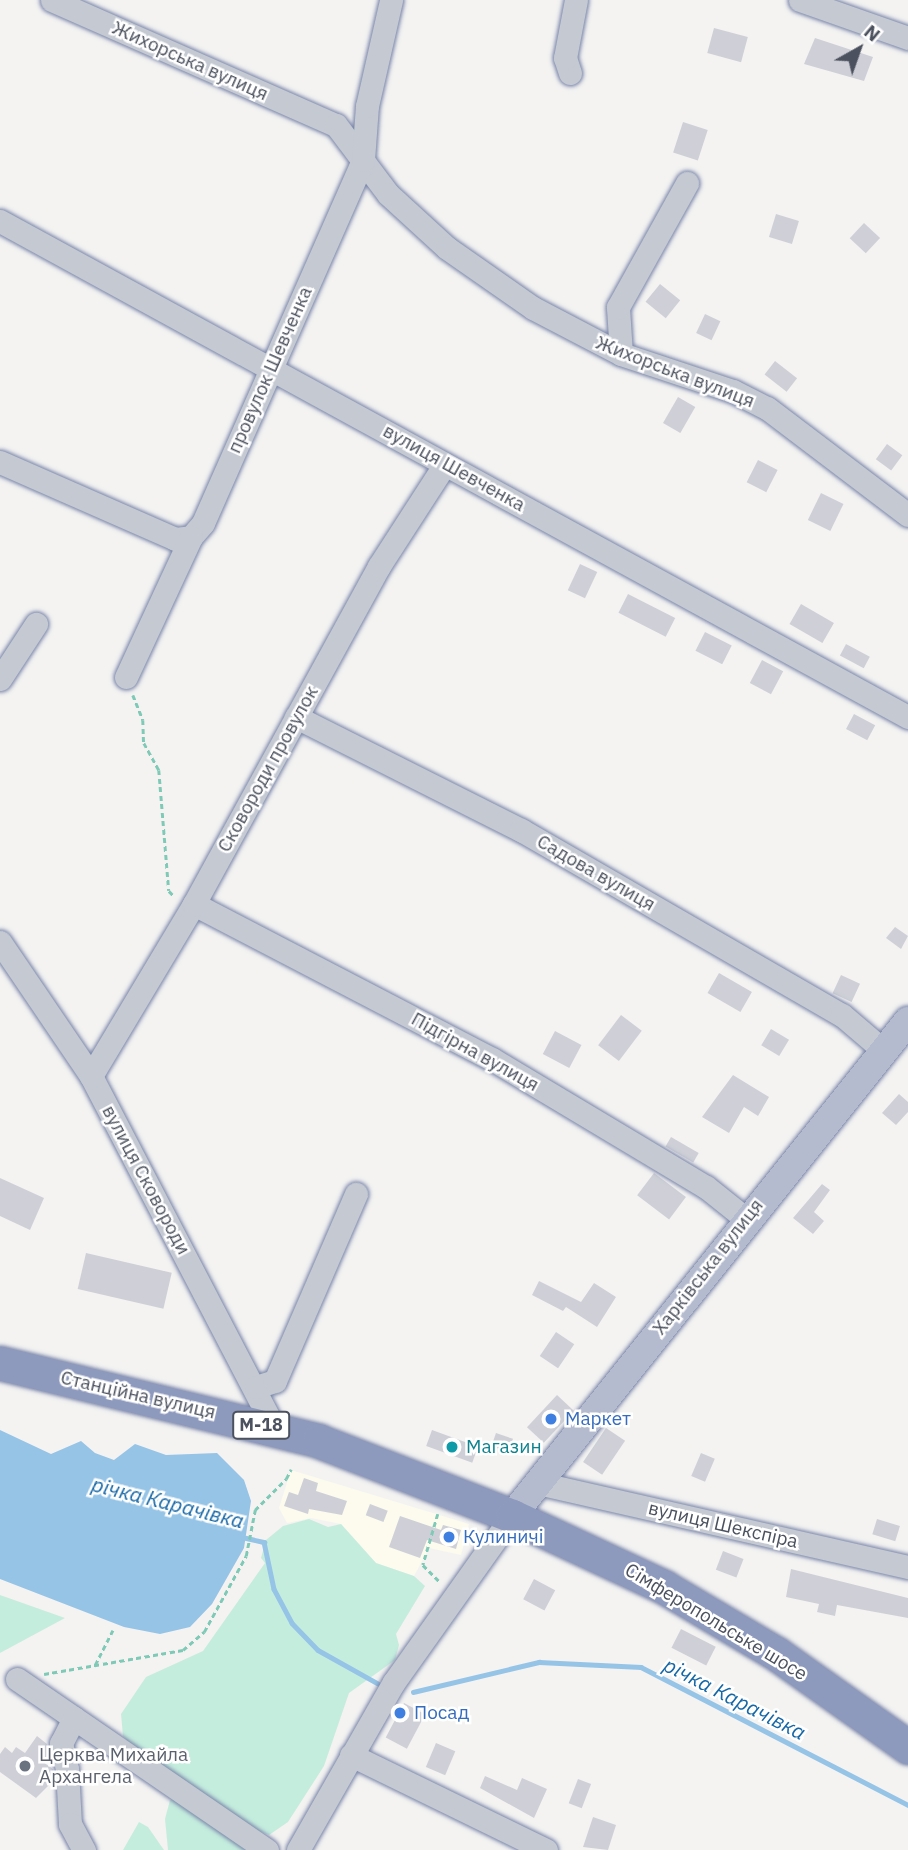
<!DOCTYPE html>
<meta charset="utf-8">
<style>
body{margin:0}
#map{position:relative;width:908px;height:1850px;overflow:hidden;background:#f4f3f2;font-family:"IBM Plex Sans",sans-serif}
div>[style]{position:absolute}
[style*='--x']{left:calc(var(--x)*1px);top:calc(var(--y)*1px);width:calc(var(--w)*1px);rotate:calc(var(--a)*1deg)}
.commercial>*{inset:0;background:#fcfbee}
.green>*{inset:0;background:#c5edde}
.water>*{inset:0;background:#95c4e7}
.stream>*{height:4.5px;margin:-2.25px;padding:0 2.25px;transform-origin:2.25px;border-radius:2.25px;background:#95c4e7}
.building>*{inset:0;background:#cfd0d7;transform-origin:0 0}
.path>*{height:2.5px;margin-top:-1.25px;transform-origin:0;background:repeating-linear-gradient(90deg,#7fcab6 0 5px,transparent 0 8.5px)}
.roads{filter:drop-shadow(0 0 2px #7985a9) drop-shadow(0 0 2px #7985a9)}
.minor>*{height:23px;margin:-11.5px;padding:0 11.5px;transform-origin:11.5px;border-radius:11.5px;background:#c4c9d2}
.major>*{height:28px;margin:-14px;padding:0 14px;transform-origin:14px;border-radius:14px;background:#b4bbce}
.highway>*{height:33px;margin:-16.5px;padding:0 16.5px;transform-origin:16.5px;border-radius:16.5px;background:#8e9abd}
.dots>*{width:19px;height:19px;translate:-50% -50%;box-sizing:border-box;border:4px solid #fff;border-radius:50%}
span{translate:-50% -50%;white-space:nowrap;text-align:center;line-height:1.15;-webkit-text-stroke:5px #fff;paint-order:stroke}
.shield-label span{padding:2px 5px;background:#fff;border:2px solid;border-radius:5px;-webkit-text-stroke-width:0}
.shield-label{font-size:18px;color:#4b515e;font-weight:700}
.street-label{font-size:19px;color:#4b515e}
.shop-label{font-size:19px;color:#366cbe}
.left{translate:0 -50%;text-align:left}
.culture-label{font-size:19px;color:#0d838f}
.worship-label{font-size:19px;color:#5b616d}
.water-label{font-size:21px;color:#1667a6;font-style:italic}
.north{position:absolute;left:824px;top:14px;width:70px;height:70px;-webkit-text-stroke:5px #fff;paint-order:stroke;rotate:40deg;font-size:19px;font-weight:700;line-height:28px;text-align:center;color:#4b515e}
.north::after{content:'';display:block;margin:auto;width:24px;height:32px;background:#4b515e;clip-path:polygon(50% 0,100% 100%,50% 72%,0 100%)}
</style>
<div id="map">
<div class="commercial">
<i style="clip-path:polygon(291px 1470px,469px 1524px,461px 1555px,429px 1548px,414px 1576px,376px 1563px,341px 1524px,311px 1518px,287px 1523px,279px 1508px)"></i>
</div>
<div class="green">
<i style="clip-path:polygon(309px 1519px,328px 1527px,341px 1524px,376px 1563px,414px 1576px,425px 1586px,396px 1634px,399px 1645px,395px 1660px,349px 1693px,324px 1766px,288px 1822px,269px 1835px,254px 1829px,135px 1750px,123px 1736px,121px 1714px,146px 1677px,203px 1651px,265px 1563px,261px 1558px,266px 1540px,283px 1526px)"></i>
<i style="clip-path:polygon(0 1595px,65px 1618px,0 1653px)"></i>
<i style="clip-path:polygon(179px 1799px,249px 1850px,168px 1850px,165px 1819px,170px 1800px)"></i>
<i style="clip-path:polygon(139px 1822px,148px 1827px,164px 1850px,123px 1850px)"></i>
</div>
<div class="water">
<i style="clip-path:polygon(0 1430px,51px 1454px,81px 1441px,95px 1453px,114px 1460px,135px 1444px,166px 1455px,217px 1453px,244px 1480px,251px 1501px,244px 1548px,212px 1604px,190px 1627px,160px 1634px,124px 1627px,0 1579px)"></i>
</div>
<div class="stream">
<i style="--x:242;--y:1537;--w:23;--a:13"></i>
<i style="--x:264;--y:1542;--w:48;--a:78"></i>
<i style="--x:274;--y:1589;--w:38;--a:62"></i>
<i style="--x:292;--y:1623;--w:37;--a:46"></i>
<i style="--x:318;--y:1650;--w:68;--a:29.2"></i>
<i style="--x:413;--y:1692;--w:130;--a:-13.4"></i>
<i style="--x:539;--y:1662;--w:102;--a:2.8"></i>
<i style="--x:641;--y:1667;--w:301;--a:27.3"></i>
</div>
<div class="building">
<i style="left:714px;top:28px;width:35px;height:26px;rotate:15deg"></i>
<i style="clip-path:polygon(815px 38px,873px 57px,864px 81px,804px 64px)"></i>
<i style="left:683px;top:122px;width:26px;height:32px;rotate:18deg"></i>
<i style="left:776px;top:214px;width:24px;height:24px;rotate:17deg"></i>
<i style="left:864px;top:223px;width:22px;height:21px;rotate:43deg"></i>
<i style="left:660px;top:284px;width:26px;height:23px;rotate:39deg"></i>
<i style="left:705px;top:314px;width:17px;height:21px;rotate:25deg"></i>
<i style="left:775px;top:361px;width:28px;height:17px;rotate:38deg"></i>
<i style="left:678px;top:397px;width:20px;height:30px;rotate:30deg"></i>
<i style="left:887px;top:444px;width:19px;height:19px;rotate:36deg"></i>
<i style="left:758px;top:460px;width:22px;height:25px;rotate:27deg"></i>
<i style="left:821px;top:493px;width:25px;height:30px;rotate:26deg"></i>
<i style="left:580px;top:564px;width:19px;height:29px;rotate:25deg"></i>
<i style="left:628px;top:594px;width:53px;height:21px;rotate:27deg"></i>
<i style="left:801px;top:604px;width:38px;height:23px;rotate:30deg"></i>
<i style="left:705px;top:632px;width:30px;height:21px;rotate:27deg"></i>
<i style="left:846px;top:644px;width:27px;height:13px;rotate:28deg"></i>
<i style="left:762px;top:660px;width:24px;height:26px;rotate:28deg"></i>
<i style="left:854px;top:714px;width:24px;height:17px;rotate:28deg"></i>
<i style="clip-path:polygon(895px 927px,908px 936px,901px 949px,886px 938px)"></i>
<i style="left:719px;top:973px;width:38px;height:23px;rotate:30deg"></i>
<i style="left:841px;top:975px;width:21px;height:20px;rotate:25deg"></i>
<i style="left:621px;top:1015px;width:26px;height:38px;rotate:37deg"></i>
<i style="left:771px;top:1029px;width:21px;height:19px;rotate:31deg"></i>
<i style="left:555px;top:1031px;width:30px;height:26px;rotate:28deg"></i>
<i style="clip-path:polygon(733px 1075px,769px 1097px,758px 1116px,744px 1107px,729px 1133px,702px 1117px)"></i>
<i style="clip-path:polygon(899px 1094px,908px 1102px,908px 1112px,896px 1125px,882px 1113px)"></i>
<i style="left:671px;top:1137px;width:32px;height:11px;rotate:30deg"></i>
<i style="left:654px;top:1173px;width:40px;height:28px;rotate:37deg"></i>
<i style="clip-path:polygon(0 1178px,44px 1198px,30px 1230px,0 1216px)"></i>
<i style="clip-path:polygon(822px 1184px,830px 1190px,814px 1212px,824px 1221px,813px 1234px,793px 1218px)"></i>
<i style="left:86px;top:1253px;width:88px;height:37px;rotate:13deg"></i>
<i style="clip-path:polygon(539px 1281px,581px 1302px,594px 1283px,616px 1297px,597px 1327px,566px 1307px,563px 1311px,532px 1295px)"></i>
<i style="left:556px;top:1332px;width:22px;height:29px;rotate:34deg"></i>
<i style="left:557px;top:1395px;width:23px;height:44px;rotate:43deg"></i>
<i style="left:606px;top:1428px;width:23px;height:41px;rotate:34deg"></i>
<i style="left:432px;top:1430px;width:49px;height:17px;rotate:20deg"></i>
<i style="left:496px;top:1433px;width:18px;height:14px;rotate:19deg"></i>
<i style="left:701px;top:1453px;width:15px;height:25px;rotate:23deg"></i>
<i style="clip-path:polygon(304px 1478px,318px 1483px,316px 1491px,347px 1501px,342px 1515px,309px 1509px,308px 1514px,284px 1506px,289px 1492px,298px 1495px)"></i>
<i style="left:370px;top:1504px;width:19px;height:12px;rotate:21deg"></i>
<i style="clip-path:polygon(400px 1516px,441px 1530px,443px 1525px,461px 1530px,456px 1549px,427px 1540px,420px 1558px,389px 1547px)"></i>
<i style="left:877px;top:1519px;width:24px;height:16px;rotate:17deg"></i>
<i style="left:723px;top:1551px;width:22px;height:20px;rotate:21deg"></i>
<i style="clip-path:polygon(791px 1569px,908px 1598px,908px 1618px,837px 1605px,835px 1616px,817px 1612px,819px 1604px,786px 1597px)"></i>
<i style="left:534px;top:1579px;width:24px;height:23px;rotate:28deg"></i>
<i style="left:681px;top:1629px;width:39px;height:21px;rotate:27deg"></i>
<i style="left:404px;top:1703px;width:24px;height:39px;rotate:28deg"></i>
<i style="clip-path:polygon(37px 1736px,47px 1744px,49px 1753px,43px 1762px,53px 1769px,54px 1780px,36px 1798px,0 1772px,0 1754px,5px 1747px,12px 1753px,16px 1747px,25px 1753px)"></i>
<i style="left:436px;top:1743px;width:21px;height:26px;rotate:23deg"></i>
<i style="clip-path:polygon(485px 1776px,517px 1790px,522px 1778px,547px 1789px,534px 1818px,480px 1788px)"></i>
<i style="left:578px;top:1779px;width:14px;height:26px;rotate:21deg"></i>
<i style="clip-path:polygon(593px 1817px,616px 1825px,608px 1850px,583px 1847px)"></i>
</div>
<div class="path">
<i style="--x:133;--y:695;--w:27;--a:68"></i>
<i style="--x:143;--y:720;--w:23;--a:88"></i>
<i style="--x:144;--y:743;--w:31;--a:61"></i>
<i style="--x:159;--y:770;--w:121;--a:85.3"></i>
<i style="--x:169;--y:891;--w:8;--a:45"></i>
<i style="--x:438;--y:1514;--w:53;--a:106.4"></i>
<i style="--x:423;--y:1565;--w:24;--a:45"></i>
<i style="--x:95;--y:1665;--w:39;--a:-63"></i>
<i style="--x:44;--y:1674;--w:141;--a:-9.8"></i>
<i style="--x:183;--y:1650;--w:28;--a:-41"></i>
<i style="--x:204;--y:1632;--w:87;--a:-61.1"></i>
<i style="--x:246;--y:1556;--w:47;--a:-78.9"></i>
<i style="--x:255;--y:1510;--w:44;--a:-45"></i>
<i style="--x:286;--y:1479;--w:11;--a:-63"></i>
</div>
<div class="roads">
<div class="minor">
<i style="--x:52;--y:0;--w:310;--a:23.8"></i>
<i style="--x:336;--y:125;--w:86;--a:53"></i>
<i style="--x:388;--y:194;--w:80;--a:42.5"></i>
<i style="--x:447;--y:248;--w:105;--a:34.9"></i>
<i style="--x:533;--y:308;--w:99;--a:27.6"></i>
<i style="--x:621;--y:354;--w:118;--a:18.3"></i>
<i style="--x:733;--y:391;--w:38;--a:27"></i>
<i style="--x:767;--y:408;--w:177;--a:37.2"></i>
<i style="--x:800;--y:0;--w:114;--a:19.4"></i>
<i style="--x:570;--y:73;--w:16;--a:-108"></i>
<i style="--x:565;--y:58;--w:59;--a:-79.3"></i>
<i style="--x:0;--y:221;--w:1035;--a:28.65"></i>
<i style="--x:621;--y:354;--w:47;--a:-93.7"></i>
<i style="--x:618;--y:307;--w:142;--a:-60.9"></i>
<i style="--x:0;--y:462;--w:191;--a:23.7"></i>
<i style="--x:175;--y:539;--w:16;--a:-7"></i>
<i style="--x:191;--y:537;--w:18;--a:-49"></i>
<i style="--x:203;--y:523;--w:397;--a:-66.2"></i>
<i style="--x:363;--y:160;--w:54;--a:-85.8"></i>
<i style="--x:367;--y:106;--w:109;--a:-77.2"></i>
<i style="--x:126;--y:677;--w:154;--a:-65.1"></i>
<i style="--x:0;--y:679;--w:66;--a:-56.8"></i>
<i style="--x:296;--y:717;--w:252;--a:26.7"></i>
<i style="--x:521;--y:830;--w:370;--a:30"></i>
<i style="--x:842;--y:1015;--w:54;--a:40.5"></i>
<i style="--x:194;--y:904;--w:336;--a:27.5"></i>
<i style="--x:492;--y:1059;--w:249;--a:30.9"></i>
<i style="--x:706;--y:1187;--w:51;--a:38.7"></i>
<i style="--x:0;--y:942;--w:162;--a:55.8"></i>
<i style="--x:91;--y:1076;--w:397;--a:62.5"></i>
<i style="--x:91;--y:1076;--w:200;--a:-59.1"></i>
<i style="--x:194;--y:904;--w:385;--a:-61.3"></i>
<i style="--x:379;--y:566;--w:121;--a:-57.1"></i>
<i style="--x:256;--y:1387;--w:20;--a:-18"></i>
<i style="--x:275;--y:1381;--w:204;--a:-66.6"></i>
<i style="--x:538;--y:1483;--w:379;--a:12.8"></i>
<i style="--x:17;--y:1679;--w:303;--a:34.4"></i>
<i style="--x:74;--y:1718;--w:28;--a:117"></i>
<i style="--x:61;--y:1743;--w:27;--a:77"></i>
<i style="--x:67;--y:1769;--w:55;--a:86.9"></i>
<i style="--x:70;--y:1824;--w:30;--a:62"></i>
<i style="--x:351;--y:1755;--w:217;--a:26"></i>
<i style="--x:298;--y:1850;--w:193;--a:-60.3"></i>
<i style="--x:394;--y:1682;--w:204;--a:-54.6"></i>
</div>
<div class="major">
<i style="--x:512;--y:1516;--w:634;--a:-51.34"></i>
</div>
<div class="highway">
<i style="--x:0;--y:1363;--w:328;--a:13.7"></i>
<i style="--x:319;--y:1441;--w:207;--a:21.2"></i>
<i style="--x:512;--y:1516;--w:168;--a:25"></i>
<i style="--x:664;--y:1587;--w:131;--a:30.7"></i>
<i style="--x:777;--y:1654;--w:161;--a:35.4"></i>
</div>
</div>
<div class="dots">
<i style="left:551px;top:1419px;background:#3f7fe0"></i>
<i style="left:452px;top:1447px;background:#0f9aa8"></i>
<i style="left:449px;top:1537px;background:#3f7fe0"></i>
<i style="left:400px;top:1713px;background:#3f7fe0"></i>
<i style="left:25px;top:1766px;background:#6b7280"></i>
</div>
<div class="shield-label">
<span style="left:261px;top:1425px">М-18</span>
</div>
<div class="street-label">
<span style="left:190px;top:61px;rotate:24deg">Жихорська вулиця</span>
<span style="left:270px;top:370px;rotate:-66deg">провулок Шевченка</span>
<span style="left:675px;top:372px;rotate:21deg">Жихорська вулиця</span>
<span style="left:454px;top:468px;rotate:29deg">вулиця Шевченка</span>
<span style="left:268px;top:769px;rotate:-61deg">Сковороди провулок</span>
<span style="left:596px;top:873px;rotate:30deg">Садова вулиця</span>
<span style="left:475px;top:1052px;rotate:29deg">Підгірна вулиця</span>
<span style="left:146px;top:1180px;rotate:62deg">вулиця Сковороди</span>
<span style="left:708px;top:1267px;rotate:-52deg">Харківська вулиця</span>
<span style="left:138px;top:1395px;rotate:13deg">Станційна вулиця</span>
<span style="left:723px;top:1525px;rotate:13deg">вулиця Шекспіра</span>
<span style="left:716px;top:1622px;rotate:31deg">Сімферопольське шосе</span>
</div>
<div class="shop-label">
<span class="left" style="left:565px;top:1419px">Маркет</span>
<span class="left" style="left:463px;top:1537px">Кулиничі</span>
<span class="left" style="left:414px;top:1713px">Посад</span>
</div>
<div class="culture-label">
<span class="left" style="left:466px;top:1447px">Магазин</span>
</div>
<div class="worship-label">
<span class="left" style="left:39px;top:1766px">Церква Михайла<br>Архангела</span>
</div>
<div class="water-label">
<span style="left:168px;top:1502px;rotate:14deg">річка Карачівка</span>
<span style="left:735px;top:1698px;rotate:27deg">річка Карачівка</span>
</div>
<div class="north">N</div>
</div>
